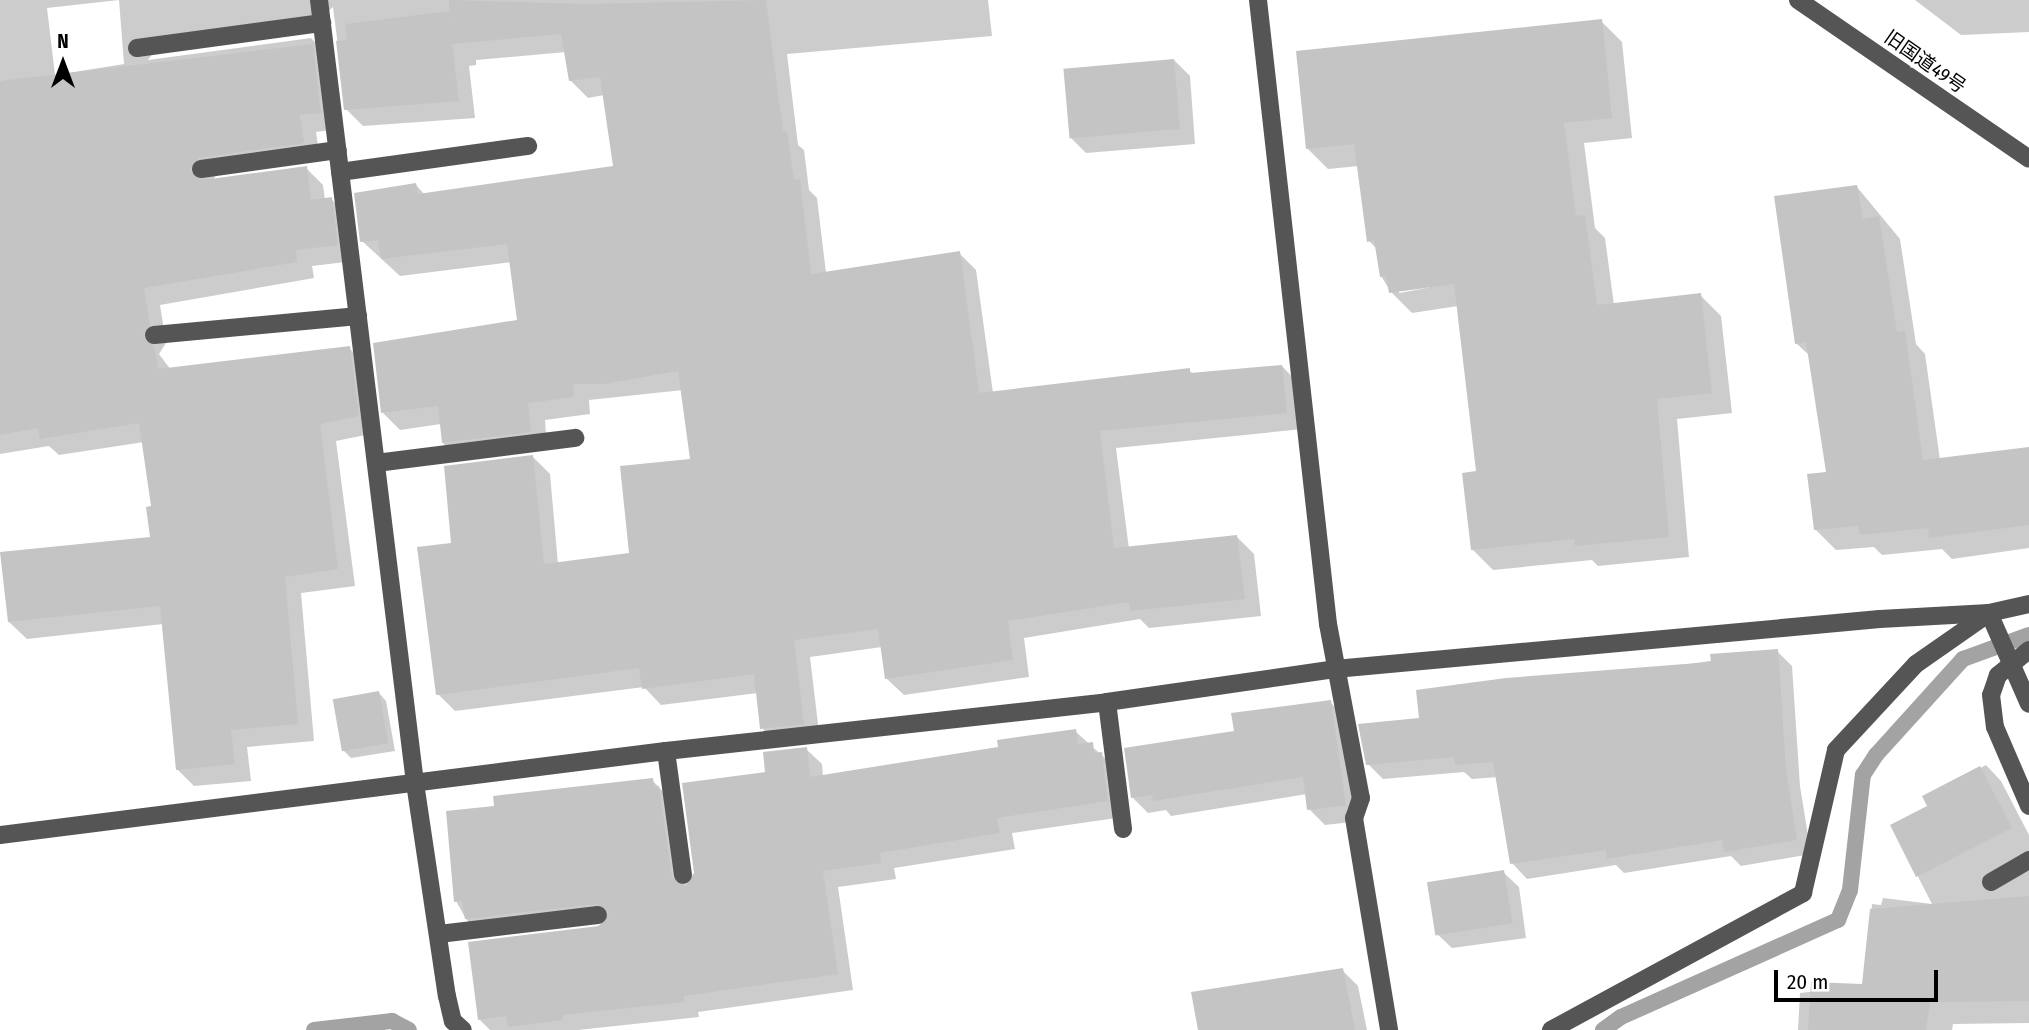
<!DOCTYPE html>
<meta charset="utf-8">
<style>
body{margin:0}
#map{position:relative;width:2029px;height:1030px;overflow:hidden;background:#fff;font-family:"Fira Sans Condensed","Noto Sans JP",sans-serif}
div>[style]{position:absolute}
[style*='--x']{left:calc(var(--x)*1px);top:calc(var(--y)*1px);width:calc(var(--w)*1px);rotate:calc(var(--a)*1deg)}
.shadow>*{inset:0;background:#0003}
.stream>*{height:16px;margin:-8px;padding:0 8px;transform-origin:8px;border-radius:8px;background:#a3a3a3}
.building>*{inset:0;background:#c4c4c4;transform-origin:0 0}
.minor>*{height:18px;margin:-9px;padding:0 9px;transform-origin:9px;border-radius:9px;background:#555}
span{translate:-50% -50%;white-space:nowrap;text-align:center;line-height:1.15;-webkit-text-stroke:7px #fff;paint-order:stroke}
.street-label{font-size:19px;color:#000}
.north{position:absolute;left:28px;top:28px;width:70px;height:70px;-webkit-text-stroke:5px #fff;paint-order:stroke;rotate:0deg;font-size:19px;font-weight:700;line-height:28px;text-align:center;color:#000}
.north::after{content:'';display:block;margin:auto;width:24px;height:32px;background:#000;clip-path:polygon(50% 0,100% 100%,50% 72%,0 100%)}
.scale{position:absolute;left:1774px;top:970px;width:164px;height:32px;box-sizing:border-box;border:4px solid #000;border-top:0;padding-left:9px;font-size:21px;line-height:24px;white-space:nowrap;color:#000;-webkit-text-stroke:5px #fff;paint-order:stroke}
</style>
<div id="map">
<div class="shadow">
<i style="clip-path:polygon(evenodd,0 0,988px 0,992px 36px,787px 54px,798px 145px,804px 150px,809px 190px,817px 198px,826px 273px,959px 253px,976px 270px,993px 393px,1189px 370px,1193px 374px,1282px 366px,1299px 384px,1303px 429px,1116px 448px,1129px 549px,1237px 537px,1254px 554px,1261px 616px,1149px 628px,1140px 619px,1024px 638px,1029px 677px,904px 695px,886px 678px,882px 647px,810px 657px,820px 741px,779px 745px,762px 728px,758px 693px,661px 705px,644px 687px,455px 711px,438px 694px,453px 544px,533px 457px,550px 474px,558px 564px,631px 554px,692px 461px,683px 390px,589px 400px,590px 414px,545px 420px,547px 449px,460px 460px,443px 443px,441px 424px,400px 430px,383px 413px,519px 321px,511px 262px,400px 276px,362px 241px,416px 185px,425px 195px,615px 167px,604px 95px,588px 98px,571px 81px,566px 52px,476px 60px,476px 65px,469px 66px,475px 118px,363px 126px,346px 109px,333px 7px,325px 14px,153px 53px,148px 60px,311px 38px,328px 55px,338px 129px,316px 132px,320px 160px,217px 174px,212px 181px,306px 168px,323px 185px,325px 200px,331px 199px,348px 216px,354px 261px,312px 266px,314px 278px,160px 305px,166px 343px,159px 354px,171px 370px,349px 348px,366px 365px,375px 433px,336px 441px,355px 586px,301px 593px,314px 741px,247px 747px,251px 781px,194px 786px,177px 769px,163px 624px,27px 639px,9px 622px,152px 538px,153px 507px,144px 442px,59px 455px,49px 446px,0 454px,0 0,119px 0,124px 64px,55px 75px,47px 8px,119px 0)"></i>
<i style="clip-path:polygon(1915px 0,2029px 0,2029px 32px,1961px 35px)"></i>
<i style="clip-path:polygon(evenodd,1601px 21px,1622px 42px,1632px 138px,1584px 143px,1595px 228px,1605px 238px,1614px 305px,1700px 295px,1721px 316px,1732px 413px,1677px 419px,1689px 557px,1598px 566px,1592px 560px,1493px 570px,1472px 549px,1477px 473px,1458px 306px,1412px 313px,1391px 292px,1381px 276px,1378px 250px,1369px 241px,1359px 166px,1328px 169px,1307px 148px,1601px 21px,1462px 281px,1400px 293px,1397px 290px,1462px 281px)"></i>
<i style="clip-path:polygon(1174px 60px,1190px 76px,1195px 144px,1086px 153px,1070px 137px)"></i>
<i style="clip-path:polygon(1857px 187px,1900px 239px,1916px 344px,1925px 354px,1940px 460px,2029px 448px,2029px 548px,1952px 559px,1942px 549px,1882px 555px,1874px 547px,1836px 550px,1815px 529px,1828px 473px,1810px 356px,1796px 343px)"></i>
<i style="clip-path:polygon(1777px 651px,1792px 666px,1800px 786px,1811px 854px,1741px 866px,1731px 856px,1624px 873px,1616px 865px,1527px 879px,1512px 863px,1498px 777px,1472px 779px,1464px 772px,1383px 779px,1368px 764px,1455px 689px,1455px 685px,1642px 671px)"></i>
<i style="clip-path:polygon(379px 693px,386px 701px,395px 751px,351px 758px,344px 751px)"></i>
<i style="clip-path:polygon(1330px 702px,1346px 718px,1361px 821px,1325px 825px,1309px 809px,1307px 794px,1171px 816px,1166px 810px,1148px 813px,1132px 797px)"></i>
<i style="clip-path:polygon(1075px 731px,1117px 769px,1123px 817px,1012px 833px,1015px 849px,894px 868px,896px 879px,838px 887px,853px 990px,698px 1012px,699px 1017px,578px 1030px,490px 1030px,479px 1019px,607px 919px,482px 934px,466px 919px,456px 901px,496px 807px,652px 780px,674px 803px,686px 887px,767px 774px,806px 749px,822px 764px,823px 776px,1000px 749px)"></i>
<i style="clip-path:polygon(1986px 765px,2001px 781px,2029px 835px,2029px 1023px,1953px 1024px,1952px 1030px,1798px 1030px,1800px 993px,1864px 986px,1872px 904px,1881px 905px,1883px 898px,1932px 904px,1892px 826px,1930px 807px,1925px 797px)"></i>
<i style="clip-path:polygon(1503px 872px,1519px 887px,1526px 938px,1452px 948px,1436px 933px)"></i>
<i style="clip-path:polygon(1342px 970px,1358px 986px,1367px 1030px,1200px 1030px,1193px 993px)"></i>
</div>
<div class="stream">
<i style="--x:314;--y:1030;--w:79;--a:-6.6"></i>
<i style="--x:392;--y:1021;--w:19;--a:28"></i>
<i style="--x:1603;--y:1030;--w:22;--a:-36"></i>
<i style="--x:1621;--y:1017;--w:238;--a:-24.1"></i>
<i style="--x:1838;--y:920;--w:32;--a:-68"></i>
<i style="--x:1850;--y:890;--w:116;--a:-83.6"></i>
<i style="--x:1863;--y:775;--w:24;--a:-57"></i>
<i style="--x:1876;--y:755;--w:130;--a:-47.8"></i>
<i style="--x:1963;--y:659;--w:70;--a:-20"></i>
</div>
<div class="building">
<i style="clip-path:polygon(449px 0,586px 4px,766px 0,783px 132px,787px 131px,794px 180px,800px 179px,811px 274px,960px 251px,979px 393px,1190px 368px,1190px 373px,1282px 365px,1287px 413px,1100px 431px,1114px 548px,1237px 535px,1245px 599px,1130px 611px,1129px 602px,1008px 621px,1013px 660px,885px 679px,878px 629px,794px 640px,804px 724px,760px 729px,754px 674px,642px 689px,639px 668px,436px 695px,417px 547px,451px 543px,444px 466px,533px 455px,544px 564px,629px 553px,620px 466px,690px 459px,678px 371px,604px 384px,573px 384px,574px 397px,528px 403px,531px 432px,442px 443px,438px 406px,381px 413px,373px 343px,517px 320px,507px 244px,381px 259px,378px 240px,360px 242px,354px 193px,416px 183px,418px 194px,613px 166px,600px 77px,569px 81px,561px 34px,452px 44px,459px 101px,344px 110px,336px 41px,347px 40px,345px 24px,449px 11px,450px 26px)"></i>
<i style="clip-path:polygon(1602px 19px,1612px 118px,1564px 123px,1576px 216px,1585px 215px,1597px 305px,1701px 293px,1712px 393px,1657px 399px,1669px 537px,1575px 546px,1574px 539px,1471px 550px,1462px 473px,1476px 471px,1454px 284px,1389px 293px,1386px 276px,1380px 277px,1374px 240px,1367px 242px,1354px 144px,1306px 149px,1296px 51px)"></i>
<i style="clip-path:polygon(313px 44px,321px 113px,300px 115px,304px 143px,199px 158px,190px 170px,203px 180px,307px 166px,311px 200px,332px 197px,338px 245px,296px 250px,297px 262px,144px 288px,150px 325px,143px 335px,154px 346px,158px 369px,350px 346px,359px 416px,320px 424px,338px 569px,285px 577px,298px 724px,231px 730px,235px 764px,176px 770px,160px 606px,8px 622px,0 552px,150px 537px,146px 507px,151px 506px,139px 423px,40px 439px,38px 428px,0 435px,0 81px)"></i>
<i style="left:1174px;top:59px;width:70px;height:111px;rotate:85deg"></i>
<i style="clip-path:polygon(1857px 185px,1863px 219px,1879px 216px,1897px 332px,1905px 331px,1923px 460px,2029px 447px,2029px 525px,1929px 538px,1928px 528px,1860px 535px,1858px 526px,1814px 530px,1807px 474px,1826px 472px,1806px 342px,1795px 344px,1774px 196px)"></i>
<i style="clip-path:polygon(1778px 649px,1786px 770px,1797px 840px,1724px 852px,1722px 840px,1607px 859px,1606px 850px,1510px 864px,1493px 762px,1455px 765px,1454px 757px,1366px 765px,1358px 724px,1419px 718px,1416px 690px,1506px 678px,1711px 662px,1710px 654px)"></i>
<i style="left:379px;top:691px;width:53px;height:47px;rotate:80deg"></i>
<i style="clip-path:polygon(1331px 700px,1346px 805px,1307px 810px,1303px 777px,1153px 801px,1152px 795px,1131px 798px,1124px 748px,1234px 731px,1231px 713px)"></i>
<i style="clip-path:polygon(1076px 729px,1078px 744px,1093px 742px,1094px 753px,1102px 752px,1108px 801px,997px 818px,1000px 833px,880px 853px,881px 863px,823px 871px,838px 974px,684px 996px,684px 1002px,562px 1015px,563px 1020px,508px 1027px,506px 1016px,478px 1020px,468px 942px,599px 926px,609px 913px,597px 904px,465px 919px,462px 901px,454px 902px,446px 811px,494px 806px,493px 796px,653px 778px,654px 787px,659px 786px,672px 877px,685px 886px,694px 873px,682px 783px,765px 772px,763px 752px,807px 747px,810px 777px,998px 747px,997px 740px)"></i>
<i style="clip-path:polygon(1980px 766px,2012px 828px,1916px 877px,1890px 825px,1927px 806px,1922px 796px)"></i>
<i style="left:1504px;top:870px;width:54px;height:78px;rotate:81deg"></i>
<i style="clip-path:polygon(2029px 896px,2029px 1001px,1930px 1002px,1926px 1030px,1808px 1030px,1811px 982px,1862px 984px,1870px 909px)"></i>
<i style="clip-path:polygon(1343px 968px,1355px 1030px,1198px 1030px,1191px 992px)"></i>
</div>
<div class="minor">
<i style="--x:319;--y:0;--w:789;--a:83.01"></i>
<i style="--x:415;--y:783;--w:215;--a:81.5"></i>
<i style="--x:447;--y:996;--w:26;--a:77"></i>
<i style="--x:453;--y:1021;--w:13;--a:42"></i>
<i style="--x:1258;--y:0;--w:628;--a:83.6"></i>
<i style="--x:1328;--y:624;--w:177;--a:79.3"></i>
<i style="--x:1361;--y:798;--w:21;--a:109"></i>
<i style="--x:1354;--y:818;--w:215;--a:80.6"></i>
<i style="--x:1798;--y:0;--w:280;--a:34.5"></i>
<i style="--x:137;--y:48;--w:187;--a:-7.7"></i>
<i style="--x:201;--y:169;--w:138;--a:-7.9"></i>
<i style="--x:340;--y:172;--w:190;--a:-7.9"></i>
<i style="--x:154;--y:335;--w:205;--a:-5.3"></i>
<i style="--x:376;--y:463;--w:201;--a:-7.2"></i>
<i style="--x:2029;--y:650;--w:40;--a:141"></i>
<i style="--x:1998;--y:675;--w:21;--a:109"></i>
<i style="--x:1991;--y:695;--w:32;--a:83"></i>
<i style="--x:1995;--y:727;--w:86;--a:66.7"></i>
<i style="--x:1107;--y:702;--w:128;--a:82.8"></i>
<i style="--x:666;--y:751;--w:125;--a:82.2"></i>
<i style="--x:0;--y:835;--w:671;--a:-7.19"></i>
<i style="--x:666;--y:751;--w:444;--a:-6.3"></i>
<i style="--x:1107;--y:702;--w:230;--a:-8.2"></i>
<i style="--x:1335;--y:669;--w:547;--a:-5.24"></i>
<i style="--x:1880;--y:619;--w:109;--a:-3.2"></i>
<i style="--x:1989;--y:613;--w:41;--a:-12.7"></i>
<i style="--x:1991;--y:882;--w:44;--a:-30.1"></i>
<i style="--x:439;--y:934;--w:160;--a:-6.8"></i>
<i style="--x:1551;--y:1030;--w:287;--a:-28.5"></i>
<i style="--x:1803;--y:893;--w:147;--a:-77"></i>
<i style="--x:1836;--y:750;--w:117;--a:-47.1"></i>
<i style="--x:1916;--y:664;--w:89;--a:-34.9"></i>
<i style="--x:1989;--y:613;--w:99;--a:66.3"></i>
</div>
<div class="street-label">
<span style="left:1925px;top:62px;rotate:35deg">旧国道49号</span>
</div>
<div class="north">N</div>
<div class="scale">20 m</div>
</div>
